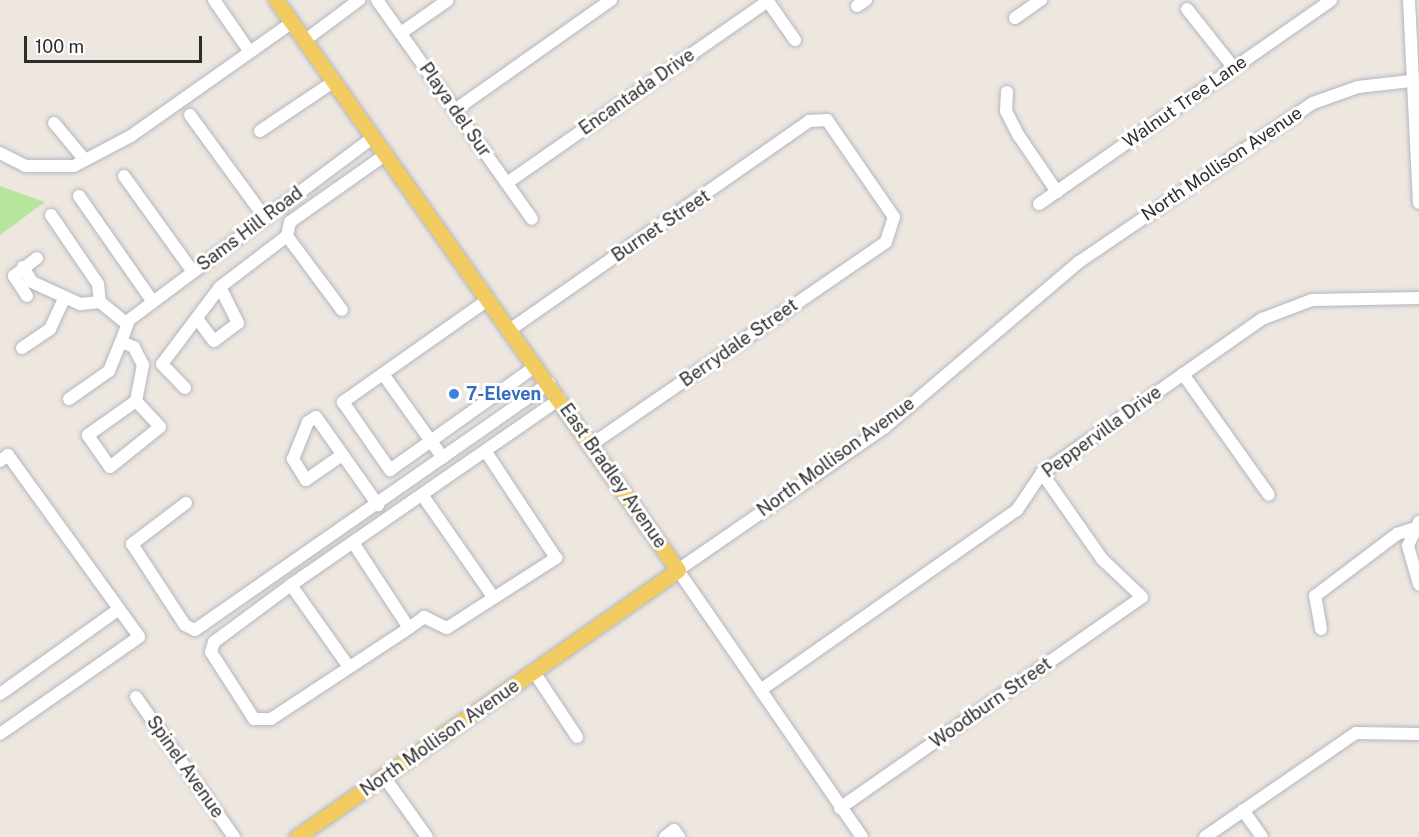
<!DOCTYPE html>
<style>
body{margin:0}
#map{position:relative;width:1419px;height:837px;overflow:hidden;background:#eee7e0;font-family:"Public Sans",sans-serif}
div>[style]{position:absolute}
[style*='--x']{left:calc(var(--x)*1px);top:calc(var(--y)*1px);width:calc(var(--w)*1px);rotate:calc(var(--a)*1deg)}
.green>*{inset:0;background:#b8e59c}
.roads{filter:drop-shadow(0 0 2px #b3b6c0) drop-shadow(0 0 2px #b3b6c0)}
.minor>*{height:12px;margin:-6px;padding:0 6px;transform-origin:6px;border-radius:6px;background:#fff}
.major>*{height:15px;margin:-7.5px;padding:0 7.5px;transform-origin:7.5px;border-radius:7.5px;background:#f2cb61}
.dots>*{width:16px;height:16px;translate:-50% -50%;box-sizing:border-box;border:3px solid #fff;border-radius:50%}
span{translate:-50% -50%;white-space:nowrap;text-align:center;line-height:1.15;-webkit-text-stroke:6px #fff;paint-order:stroke}
.street-label{font-size:18px;color:#2d2d2d}
.shop-label{font-size:18px;color:#366cbe;font-weight:700}
.left{translate:0 -50%;text-align:left}
.scale{position:absolute;left:24px;top:36px;width:178px;height:27px;box-sizing:border-box;border:3px solid #2d2d2d;border-top:0;padding-left:8px;font-size:18px;line-height:21px;white-space:nowrap;color:#2d2d2d;-webkit-text-stroke:4px #fff;paint-order:stroke}
</style>
<div id="map">
<div class="green">
<i style="clip-path:polygon(0 186px,45px 202px,0 235px)"></i>
</div>
<div class="roads">
<div class="minor">
<i style="--x:214;--y:0;--w:63;--a:55.3"></i>
<i style="--x:377;--y:0;--w:268;--a:54.7"></i>
<i style="--x:767;--y:0;--w:49;--a:55"></i>
<i style="--x:1409;--y:0;--w:203;--a:87.2"></i>
<i style="--x:857;--y:6;--w:11;--a:-34"></i>
<i style="--x:1187;--y:9;--w:75;--a:51.5"></i>
<i style="--x:1015;--y:18;--w:32;--a:-35"></i>
<i style="--x:401;--y:33;--w:57;--a:-35.1"></i>
<i style="--x:304;--y:41;--w:69;--a:-36.7"></i>
<i style="--x:1007;--y:92;--w:19;--a:93"></i>
<i style="--x:1006;--y:111;--w:28;--a:63"></i>
<i style="--x:1019;--y:136;--w:68;--a:55.8"></i>
<i style="--x:455;--y:110;--w:191;--a:-35.2"></i>
<i style="--x:190;--y:115;--w:127;--a:53.9"></i>
<i style="--x:54;--y:123;--w:48;--a:50"></i>
<i style="--x:260;--y:131;--w:88;--a:-33.9"></i>
<i style="--x:0;--y:153;--w:29;--a:27"></i>
<i style="--x:26;--y:166;--w:48;--a:0"></i>
<i style="--x:74;--y:166;--w:64;--a:-27.8"></i>
<i style="--x:131;--y:136;--w:196;--a:-35.2"></i>
<i style="--x:124;--y:176;--w:118;--a:54.3"></i>
<i style="--x:507;--y:183;--w:318;--a:-34.9"></i>
<i style="--x:79;--y:196;--w:129;--a:55.1"></i>
<i style="--x:1039;--y:204;--w:356;--a:-34.9"></i>
<i style="--x:51;--y:215;--w:83;--a:55.7"></i>
<i style="--x:98;--y:284;--w:18;--a:84"></i>
<i style="--x:100;--y:302;--w:35;--a:39"></i>
<i style="--x:287;--y:236;--w:92;--a:53.4"></i>
<i style="--x:23;--y:267;--w:17;--a:59"></i>
<i style="--x:32;--y:282;--w:53;--a:24.6"></i>
<i style="--x:80;--y:304;--w:20;--a:-6"></i>
<i style="--x:27;--y:296;--w:24;--a:-123"></i>
<i style="--x:14;--y:276;--w:29;--a:-38"></i>
<i style="--x:489;--y:299;--w:179;--a:144.8"></i>
<i style="--x:343;--y:402;--w:83;--a:55.3"></i>
<i style="--x:390;--y:470;--w:179;--a:-35.5"></i>
<i style="--x:198;--y:320;--w:26;--a:53"></i>
<i style="--x:214;--y:341;--w:30;--a:-37"></i>
<i style="--x:238;--y:323;--w:40;--a:-116.6"></i>
<i style="--x:511;--y:329;--w:363;--a:-34.9"></i>
<i style="--x:809;--y:121;--w:18;--a:-3"></i>
<i style="--x:827;--y:120;--w:118;--a:55.4"></i>
<i style="--x:894;--y:217;--w:26;--a:108"></i>
<i style="--x:886;--y:242;--w:357;--a:145.5"></i>
<i style="--x:22;--y:348;--w:34;--a:-34"></i>
<i style="--x:50;--y:329;--w:35;--a:-65"></i>
<i style="--x:383;--y:374;--w:103;--a:54.5"></i>
<i style="--x:1183;--y:374;--w:148;--a:54.6"></i>
<i style="--x:185;--y:388;--w:33;--a:-134"></i>
<i style="--x:162;--y:364;--w:96;--a:-53"></i>
<i style="--x:220;--y:287;--w:84;--a:-37.3"></i>
<i style="--x:287;--y:236;--w:14;--a:-78"></i>
<i style="--x:290;--y:222;--w:116;--a:-35.2"></i>
<i style="--x:69;--y:399;--w:49;--a:-35"></i>
<i style="--x:109;--y:371;--w:31;--a:-68"></i>
<i style="--x:136;--y:401;--w:35;--a:47"></i>
<i style="--x:160;--y:427;--w:64;--a:141.3"></i>
<i style="--x:110;--y:467;--w:39;--a:-125"></i>
<i style="--x:88;--y:435;--w:59;--a:-35.3"></i>
<i style="--x:136;--y:401;--w:37;--a:-79"></i>
<i style="--x:143;--y:365;--w:20;--a:-117"></i>
<i style="--x:134;--y:347;--w:14;--a:-159"></i>
<i style="--x:121;--y:342;--w:23;--a:-70"></i>
<i style="--x:129;--y:320;--w:304;--a:-36.8"></i>
<i style="--x:342;--y:455;--w:44;--a:145.2"></i>
<i style="--x:306;--y:480;--w:25;--a:-122"></i>
<i style="--x:293;--y:459;--w:40;--a:-68"></i>
<i style="--x:308;--y:422;--w:9;--a:-32"></i>
<i style="--x:316;--y:417;--w:108;--a:54.8"></i>
<i style="--x:0;--y:461;--w:10;--a:-37"></i>
<i style="--x:8;--y:455;--w:190;--a:54.2"></i>
<i style="--x:423;--y:496;--w:124;--a:55.2"></i>
<i style="--x:186;--y:503;--w:68;--a:142.8"></i>
<i style="--x:132;--y:544;--w:97;--a:56.8"></i>
<i style="--x:185;--y:625;--w:11;--a:27"></i>
<i style="--x:195;--y:630;--w:432;--a:-34.9"></i>
<i style="--x:1419;--y:522;--w:26;--a:115"></i>
<i style="--x:1408;--y:546;--w:40;--a:74"></i>
<i style="--x:354;--y:544;--w:100;--a:56.8"></i>
<i style="--x:291;--y:585;--w:327;--a:-34.7"></i>
<i style="--x:1321;--y:629;--w:34;--a:-100"></i>
<i style="--x:1315;--y:596;--w:103;--a:-37.1"></i>
<i style="--x:1397;--y:534;--w:16;--a:-18"></i>
<i style="--x:349;--y:667;--w:100;--a:-125.3"></i>
<i style="--x:291;--y:585;--w:96;--a:143.5"></i>
<i style="--x:214;--y:642;--w:10;--a:107"></i>
<i style="--x:211;--y:652;--w:80;--a:57.3"></i>
<i style="--x:254;--y:719;--w:17;--a:0"></i>
<i style="--x:271;--y:719;--w:165;--a:-33.4"></i>
<i style="--x:409;--y:628;--w:19;--a:-36"></i>
<i style="--x:424;--y:617;--w:25;--a:26"></i>
<i style="--x:447;--y:628;--w:130;--a:-32.7"></i>
<i style="--x:556;--y:558;--w:127;--a:-123.4"></i>
<i style="--x:534;--y:672;--w:78;--a:56.5"></i>
<i style="--x:762;--y:689;--w:312;--a:-35.1"></i>
<i style="--x:1017;--y:510;--w:45;--a:-56"></i>
<i style="--x:1042;--y:473;--w:269;--a:-35"></i>
<i style="--x:1262;--y:319;--w:53;--a:-20.8"></i>
<i style="--x:1312;--y:300;--w:107;--a:-1.1"></i>
<i style="--x:0;--y:694;--w:146;--a:-35.5"></i>
<i style="--x:119;--y:609;--w:34;--a:54"></i>
<i style="--x:139;--y:637;--w:169;--a:145.1"></i>
<i style="--x:136;--y:697;--w:171;--a:55"></i>
<i style="--x:385;--y:778;--w:72;--a:54.6"></i>
<i style="--x:840;--y:808;--w:368;--a:-34.9"></i>
<i style="--x:1142;--y:597;--w:55;--a:-136.5"></i>
<i style="--x:1102;--y:559;--w:105;--a:-124.9"></i>
<i style="--x:1243;--y:810;--w:33;--a:55"></i>
<i style="--x:665;--y:837;--w:11;--a:-38"></i>
<i style="--x:674;--y:830;--w:9;--a:54"></i>
<i style="--x:862;--y:837;--w:324;--a:-124.6"></i>
<i style="--x:678;--y:570;--w:252;--a:-34.6"></i>
<i style="--x:885;--y:427;--w:255;--a:-40.4"></i>
<i style="--x:1079;--y:262;--w:283;--a:-34.2"></i>
<i style="--x:1313;--y:103;--w:48;--a:-19.6"></i>
<i style="--x:1358;--y:87;--w:53;--a:-6.5"></i>
<i style="--x:1205;--y:837;--w:183;--a:-34.6"></i>
<i style="--x:1356;--y:733;--w:63;--a:0.9"></i>
</div>
<div class="major">
<i style="--x:276;--y:0;--w:697;--a:54.81"></i>
<i style="--x:678;--y:570;--w:466;--a:145"></i>
</div>
</div>
<div class="dots">
<i style="left:454px;top:394px;background:#3f7fe0"></i>
</div>
<div class="street-label">
<span style="left:637px;top:92px;rotate:-35deg">Encantada Drive</span>
<span style="left:1185px;top:102px;rotate:-35deg">Walnut Tree Lane</span>
<span style="left:455px;top:110px;rotate:55deg">Playa del Sur</span>
<span style="left:1222px;top:164px;rotate:-34deg">North Mollison Avenue</span>
<span style="left:661px;top:226px;rotate:-34deg">Burnet Street</span>
<span style="left:250px;top:229px;rotate:-37deg">Sams Hill Road</span>
<span style="left:739px;top:343px;rotate:-35deg">Berrydale Street</span>
<span style="left:1102px;top:432px;rotate:-36deg">Peppervilla Drive</span>
<span style="left:836px;top:457px;rotate:-36deg">North Mollison Avenue</span>
<span style="left:613px;top:476px;rotate:55deg">East Bradley Avenue</span>
<span style="left:991px;top:703px;rotate:-35deg">Woodburn Street</span>
<span style="left:440px;top:738px;rotate:-35deg">North Mollison Avenue</span>
<span style="left:185px;top:767px;rotate:55deg">Spinel Avenue</span>
</div>
<div class="shop-label">
<span class="left" style="left:466px;top:394px">7-Eleven</span>
</div>
<div class="scale">100 m</div>
</div>
